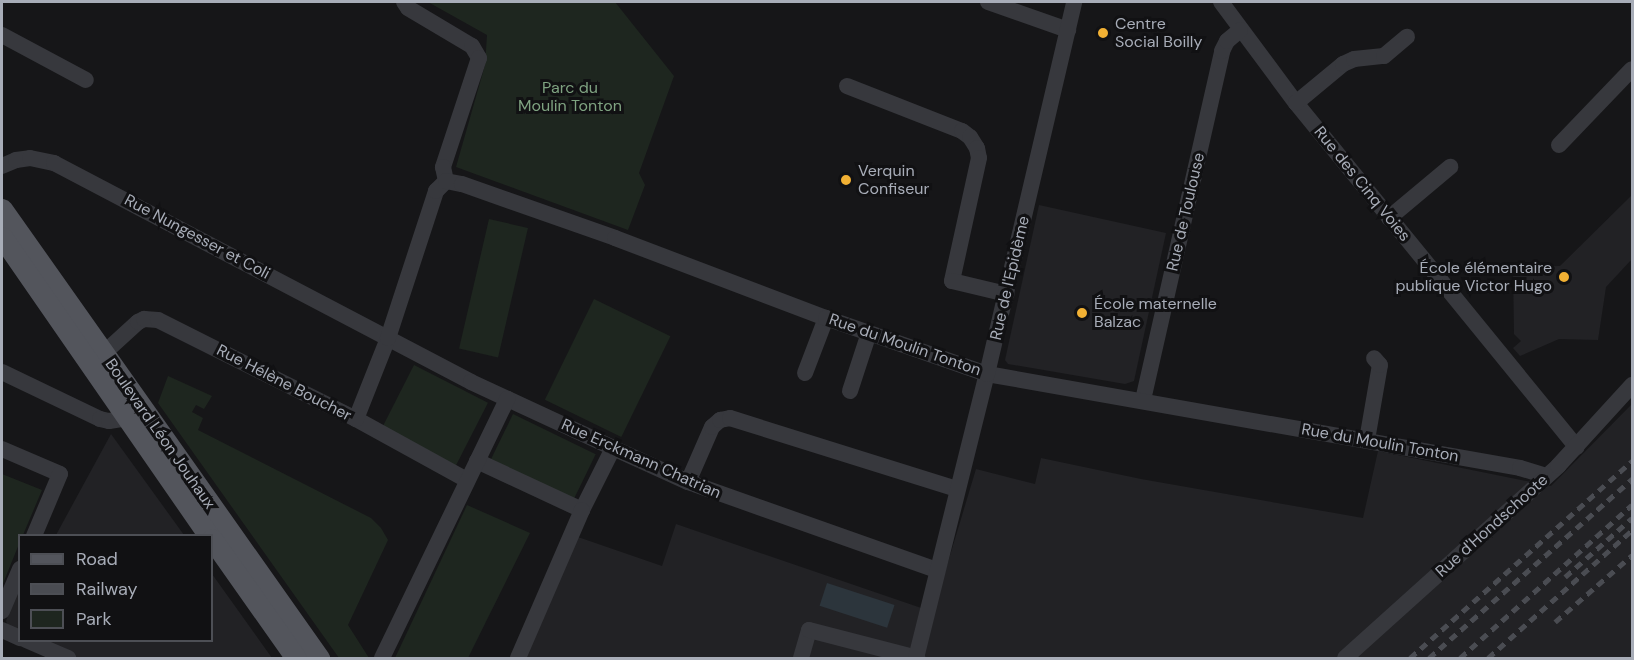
<!DOCTYPE html>
<meta charset="utf-8">
<style>
body{margin:0}
#map{position:relative;width:1634px;height:660px;overflow:hidden;background:#161618;font-family:"DM Sans",sans-serif}
div>[style]{position:absolute}
[style*='--x']{left:calc(var(--x)*1px);top:calc(var(--y)*1px);width:calc(var(--w)*1px);rotate:calc(var(--a)*1deg)}
.built>*{inset:0;background:#222225}
.green>*{inset:0;background:#1e261f;transform-origin:0 0}
.water>*{inset:0;background:#2c353c;transform-origin:0 0}
.minor>*{height:16px;margin:-8px;padding:0 8px;transform-origin:8px;border-radius:8px;background:#37383d}
.major>*{height:21px;margin:-10.5px;padding:0 10.5px;transform-origin:10.5px;border-radius:10.5px;background:#53555c}
.rail>*{height:4.5px;margin-top:-2.25px;transform-origin:0;background:repeating-linear-gradient(90deg,#4a4c52 0 8px,transparent 0 14px)}
.dots>*{width:16px;height:16px;translate:-50% -50%;box-sizing:border-box;border:3px solid #111113;border-radius:50%}
span{translate:-50% -50%;white-space:nowrap;text-align:center;line-height:1.15;-webkit-text-stroke:6px #111113;paint-order:stroke}
.poi-label{font-size:16px;color:#a8adb8}
.left{translate:0 -50%;text-align:left}
.right{translate:-100% -50%;text-align:right}
.park-label{font-size:16px;color:#7fa381}
.street-label{font-size:16px;color:#a8adb8}
.frame{position:absolute;inset:0;border:3px solid #a8adb8;pointer-events:none}
.legend{position:absolute;left:18px;top:534px;width:195px;height:108px;box-sizing:border-box;background:#111113;border:2px solid #4d4f55;margin:0;padding:8px 10px;list-style:none;font-size:18px;color:#a8adb8}
.legend li{display:flex;align-items:center;gap:12px;height:30px}
.legend b{width:30px;border:2px solid #4d4f55}
</style>
<div id="map">
<div class="built">
<i style="clip-path:polygon(1632px 195px,1632px 259px,1606px 287px,1598px 340px,1559px 339px,1520px 356px,1513px 348px,1521px 341px,1514px 334px,1513px 267px,1560px 266px)"></i>
<i style="clip-path:polygon(1039px 205px,1166px 233px,1134px 381px,1125px 384px,1008px 364px,1005px 360px)"></i>
<i style="clip-path:polygon(1632px 404px,1632px 658px,519px 658px,575px 536px,662px 566px,676px 524px,933px 612px,976px 469px,1035px 484px,1041px 458px,1141px 479px,1363px 518px,1378px 451px,1551px 486px)"></i>
<i style="clip-path:polygon(111px 434px,184px 535px,56px 535px)"></i>
<i style="clip-path:polygon(212px 574px,272px 658px,78px 658px,36px 641px,212px 640px)"></i>
<i style="clip-path:polygon(19px 587px,19px 634px,8px 626px,6px 621px)"></i>
</div>
<div class="green">
<i style="clip-path:polygon(428px 2px,615px 2px,674px 76px,639px 173px,645px 185px,628px 230px,456px 167px,485px 65px,487px 35px)"></i>
<i style="left:489px;top:219px;width:40px;height:133px;rotate:13deg"></i>
<i style="left:594px;top:299px;width:85px;height:112px;rotate:26deg"></i>
<i style="left:414px;top:365px;width:83px;height:72px;rotate:27deg"></i>
<i style="clip-path:polygon(168px 376px,212px 396px,204px 409px,196px 405px,192px 412px,203px 418px,198px 430px,371px 518px,381px 528px,388px 540px,348px 625px,369px 658px,339px 658px,158px 403px)"></i>
<i style="left:513px;top:414px;width:92px;height:50px;rotate:26deg"></i>
<i style="clip-path:polygon(2px 474px,42px 490px,23px 535px,20px 536px,19px 544px,2px 586px)"></i>
<i style="clip-path:polygon(467px 505px,530px 533px,468px 658px,395px 658px)"></i>
</div>
<div class="water">
<i style="left:827px;top:583px;width:71px;height:24px;rotate:18deg"></i>
</div>
<div class="minor">
<i style="--x:404;--y:2;--w:7;--a:56"></i>
<i style="--x:408;--y:8;--w:74;--a:30.7"></i>
<i style="--x:472;--y:46;--w:14;--a:60"></i>
<i style="--x:479;--y:58;--w:115;--a:108.3"></i>
<i style="--x:443;--y:167;--w:14;--a:78"></i>
<i style="--x:988;--y:2;--w:85;--a:19.3"></i>
<i style="--x:1221;--y:2;--w:126;--a:53.4"></i>
<i style="--x:1296;--y:103;--w:444;--a:50.8"></i>
<i style="--x:2;--y:35;--w:95;--a:28.2"></i>
<i style="--x:847;--y:86;--w:123;--a:21.4"></i>
<i style="--x:962;--y:131;--w:10;--a:37"></i>
<i style="--x:970;--y:137;--w:13;--a:58"></i>
<i style="--x:977;--y:148;--w:10;--a:79"></i>
<i style="--x:979;--y:158;--w:126;--a:102.4"></i>
<i style="--x:952;--y:281;--w:56;--a:13.5"></i>
<i style="--x:1296;--y:103;--w:61;--a:-39.7"></i>
<i style="--x:1343;--y:64;--w:12;--a:-24"></i>
<i style="--x:1354;--y:59;--w:30;--a:-6"></i>
<i style="--x:1384;--y:56;--w:30;--a:-40"></i>
<i style="--x:1559;--y:145;--w:105;--a:-46.2"></i>
<i style="--x:2;--y:166;--w:15;--a:-23"></i>
<i style="--x:16;--y:160;--w:14;--a:-8"></i>
<i style="--x:30;--y:158;--w:25;--a:12"></i>
<i style="--x:54;--y:163;--w:471;--a:27.7"></i>
<i style="--x:471;--y:382;--w:157;--a:24.9"></i>
<i style="--x:613;--y:448;--w:82;--a:24.4"></i>
<i style="--x:688;--y:482;--w:264;--a:19.5"></i>
<i style="--x:1389;--y:218;--w:80;--a:-39.9"></i>
<i style="--x:104;--y:353;--w:46;--a:-42.4"></i>
<i style="--x:138;--y:322;--w:7;--a:-27"></i>
<i style="--x:144;--y:319;--w:14;--a:4"></i>
<i style="--x:158;--y:320;--w:221;--a:26.6"></i>
<i style="--x:356;--y:419;--w:127;--a:28.8"></i>
<i style="--x:2;--y:372;--w:109;--a:25.6"></i>
<i style="--x:100;--y:419;--w:9;--a:13"></i>
<i style="--x:109;--y:421;--w:19;--a:-9"></i>
<i style="--x:805;--y:373;--w:59;--a:-69.1"></i>
<i style="--x:850;--y:391;--w:61;--a:-71.9"></i>
<i style="--x:1143;--y:400;--w:358;--a:-77.2"></i>
<i style="--x:1222;--y:51;--w:11;--a:-63"></i>
<i style="--x:1227;--y:41;--w:17;--a:-40"></i>
<i style="--x:356;--y:419;--w:87;--a:-68.4"></i>
<i style="--x:388;--y:338;--w:155;--a:-71.9"></i>
<i style="--x:436;--y:191;--w:14;--a:-45"></i>
<i style="--x:446;--y:181;--w:16;--a:11"></i>
<i style="--x:462;--y:184;--w:162;--a:19.4"></i>
<i style="--x:615;--y:238;--w:226;--a:20.8"></i>
<i style="--x:826;--y:318;--w:170;--a:19.2"></i>
<i style="--x:987;--y:374;--w:541;--a:10"></i>
<i style="--x:1520;--y:468;--w:28;--a:17"></i>
<i style="--x:1367;--y:440;--w:76;--a:-80.2"></i>
<i style="--x:1380;--y:365;--w:9;--a:-131"></i>
<i style="--x:2;--y:449;--w:63;--a:23.3"></i>
<i style="--x:60;--y:474;--w:67;--a:112.8"></i>
<i style="--x:477;--y:461;--w:116;--a:25"></i>
<i style="--x:582;--y:510;--w:69;--a:-63.4"></i>
<i style="--x:688;--y:482;--w:60;--a:-66.4"></i>
<i style="--x:712;--y:427;--w:11;--a:-41"></i>
<i style="--x:720;--y:420;--w:10;--a:-11"></i>
<i style="--x:730;--y:418;--w:238;--a:17.4"></i>
<i style="--x:2;--y:611;--w:46;--a:-66.8"></i>
<i style="--x:2;--y:630;--w:20;--a:24"></i>
<i style="--x:26;--y:640;--w:46;--a:23.2"></i>
<i style="--x:382;--y:658;--w:288;--a:-64.2"></i>
<i style="--x:518;--y:658;--w:161;--a:-66.6"></i>
<i style="--x:801;--y:658;--w:29;--a:-74"></i>
<i style="--x:809;--y:630;--w:112;--a:14.5"></i>
<i style="--x:916;--y:658;--w:293;--a:-76"></i>
<i style="--x:987;--y:374;--w:382;--a:-76.8"></i>
<i style="--x:1345;--y:658;--w:287;--a:-42"></i>
<i style="--x:1558;--y:466;--w:110;--a:-47.6"></i>
</div>
<div class="major">
<i style="--x:2;--y:209;--w:550;--a:54.78"></i>
<i style="--x:2;--y:237;--w:364;--a:55.3"></i>
<i style="--x:212;--y:539;--w:146;--a:54.8"></i>
</div>
<div class="rail">
<i style="--x:1565;--y:577;--w:89;--a:-41.4"></i>
<i style="--x:1555;--y:622;--w:102;--a:-41"></i>
<i style="--x:1410;--y:658;--w:297;--a:-41.6"></i>
<i style="--x:1429;--y:658;--w:271;--a:-41.4"></i>
<i style="--x:1460;--y:658;--w:230;--a:-41.7"></i>
<i style="--x:1488;--y:658;--w:193;--a:-41.6"></i>
</div>
<div class="dots">
<i style="left:1103px;top:33px;background:#f2b134"></i>
<i style="left:846px;top:180px;background:#f2b134"></i>
<i style="left:1564px;top:277px;background:#f2b134"></i>
<i style="left:1082px;top:313px;background:#f2b134"></i>
</div>
<div class="poi-label">
<span class="left" style="left:1115px;top:33px">Centre<br>Social Boilly</span>
<span class="left" style="left:858px;top:180px">Verquin<br>Confiseur</span>
<span class="right" style="left:1552px;top:277px">École élémentaire<br>publique Victor Hugo</span>
<span class="left" style="left:1094px;top:313px">École maternelle<br>Balzac</span>
</div>
<div class="park-label">
<span style="left:570px;top:97px">Parc du<br>Moulin Tonton</span>
</div>
<div class="street-label">
<span style="left:1362px;top:184px;rotate:51deg">Rue des Cinq Voies</span>
<span style="left:1186px;top:212px;rotate:-77deg">Rue de Toulouse</span>
<span style="left:197px;top:237px;rotate:28deg">Rue Nungesser et Coli</span>
<span style="left:1010px;top:278px;rotate:-77deg">Rue de l'Epidème</span>
<span style="left:905px;top:345px;rotate:19deg">Rue du Moulin Tonton</span>
<span style="left:284px;top:383px;rotate:27deg">Rue Hélène Boucher</span>
<span style="left:160px;top:434px;rotate:55deg">Boulevard Léon Jouhaux</span>
<span style="left:1380px;top:443px;rotate:10deg">Rue du Moulin Tonton</span>
<span style="left:641px;top:459px;rotate:24deg">Rue Erckmann Chatrian</span>
<span style="left:1492px;top:526px;rotate:-42deg">Rue d'Hondschoote</span>
</div>
<div class="frame"></div>
<ul class="legend">
<li><b style="height:8px;background:#53555c"></b>Road</li>
<li><b style="height:8px;background:#4a4c52"></b>Railway</li>
<li><b style="height:16px;background:#1e261f"></b>Park</li>
</ul>
</div>
